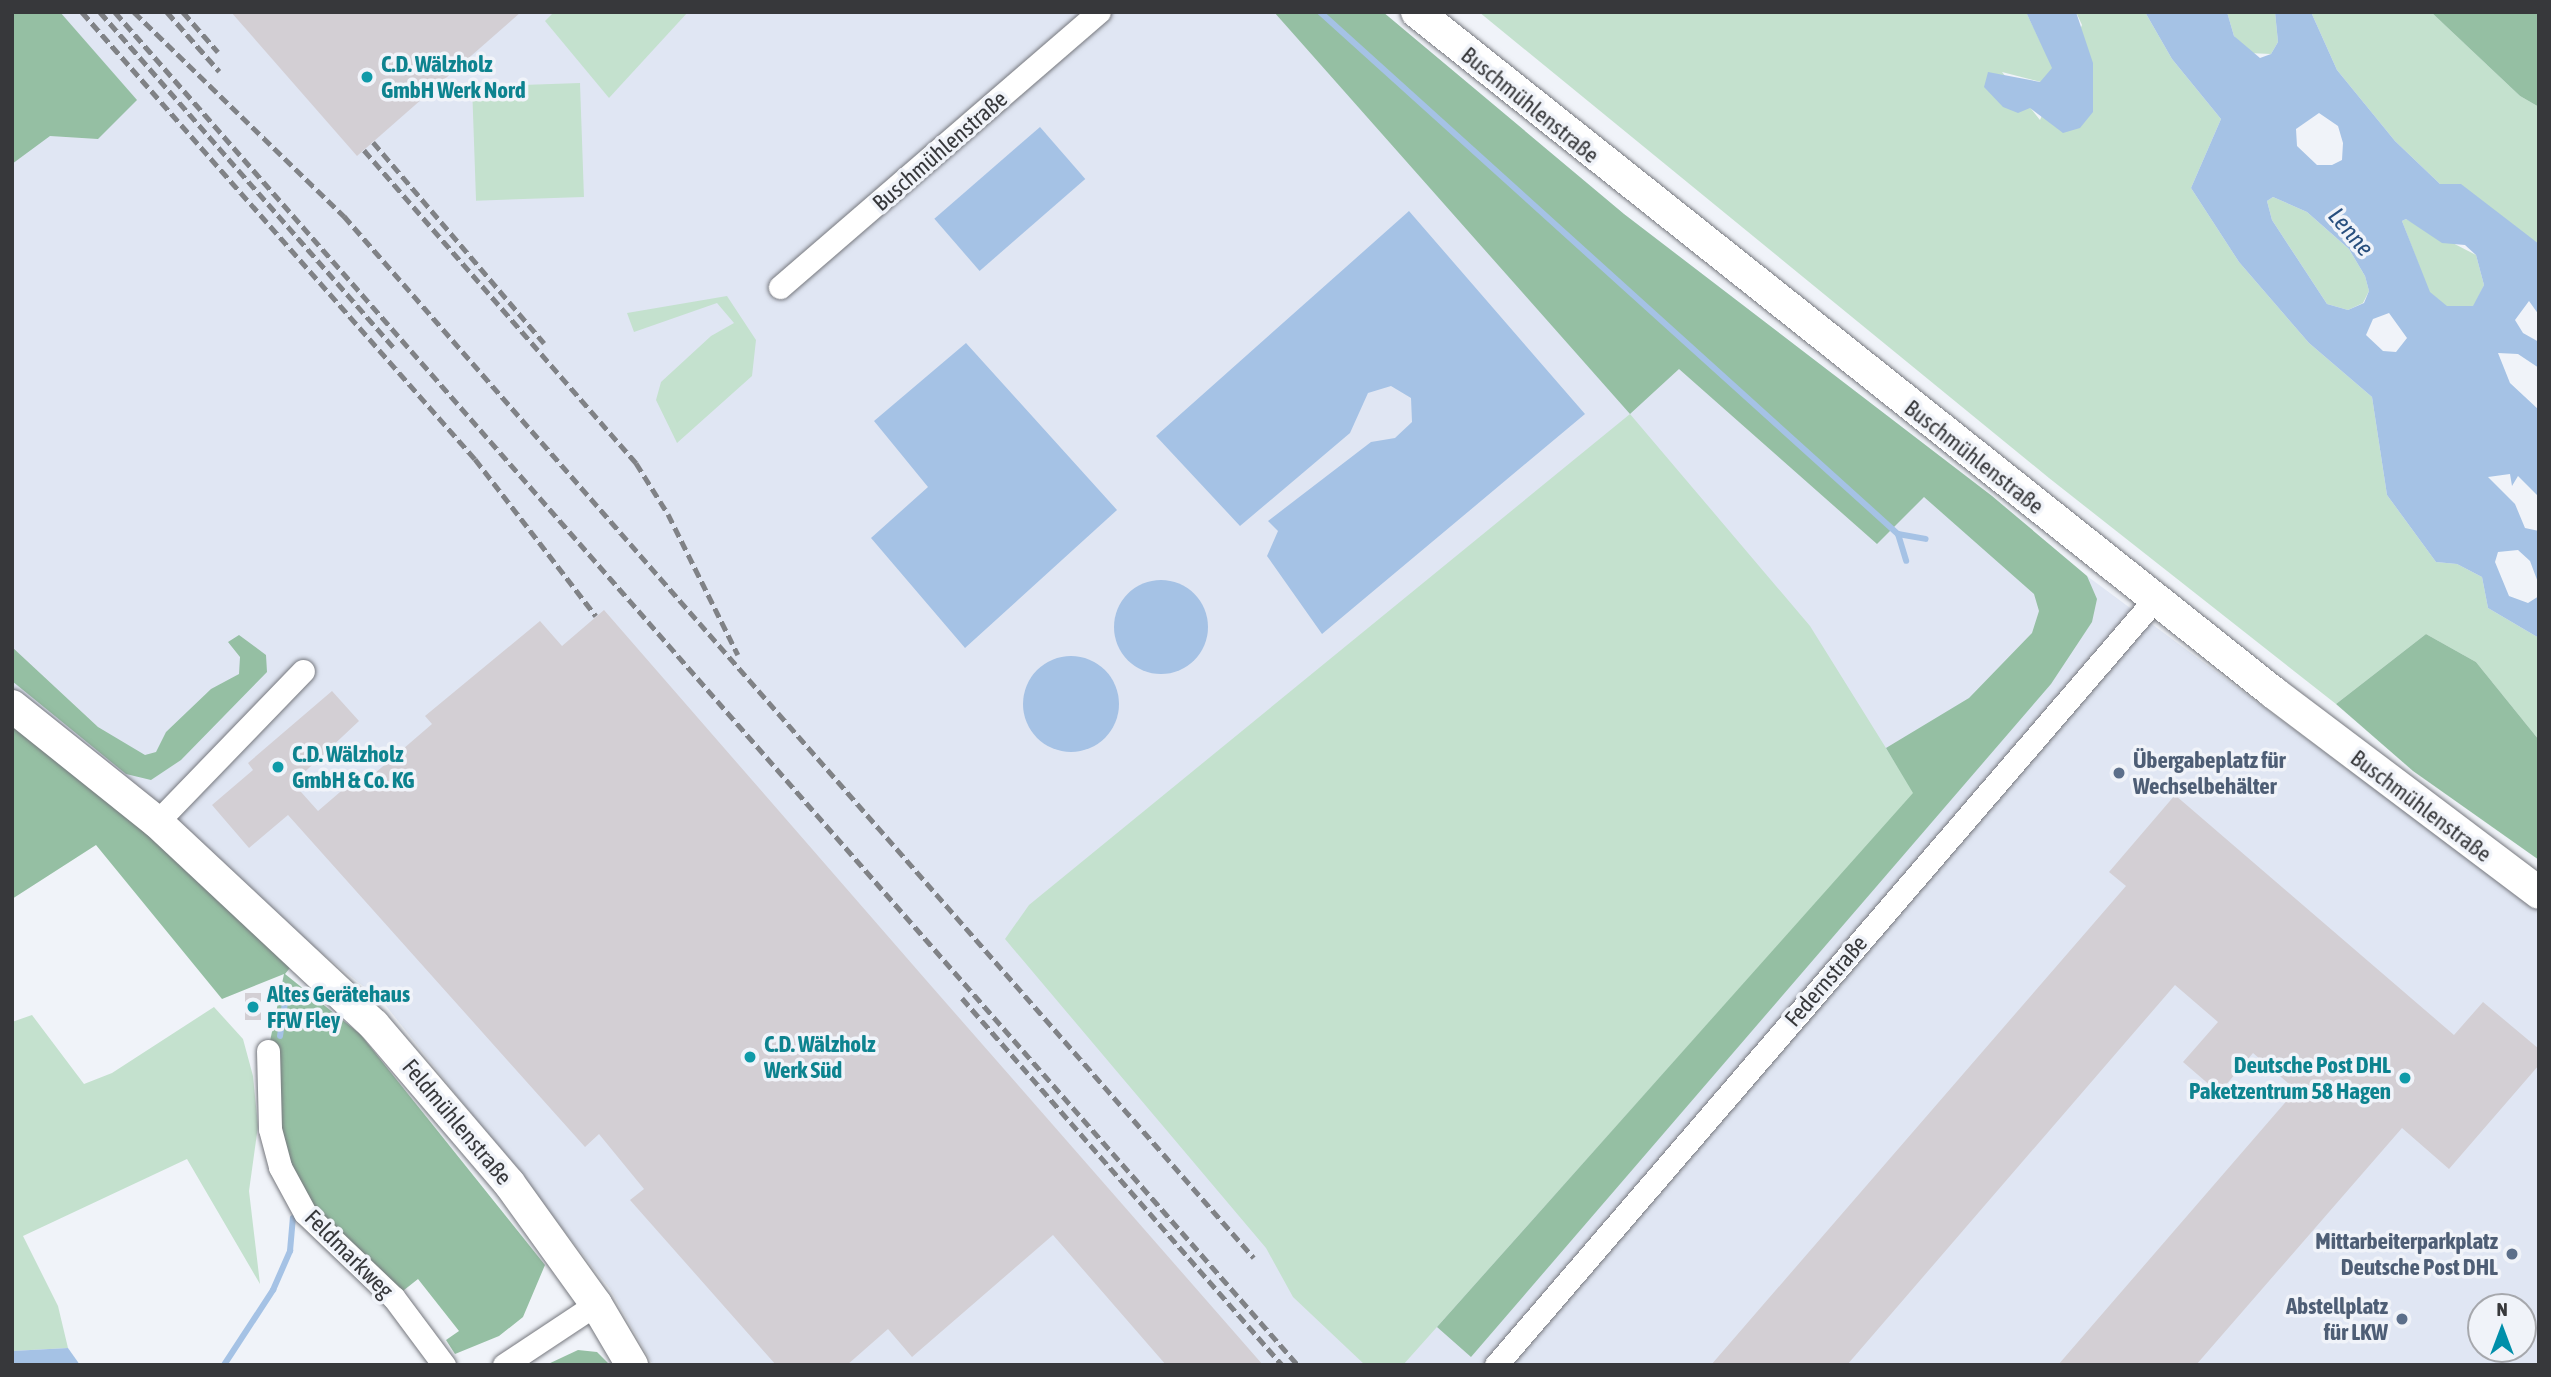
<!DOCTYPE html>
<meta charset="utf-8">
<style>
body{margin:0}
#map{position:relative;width:2551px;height:1377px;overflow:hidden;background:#f0f3f9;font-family:"Asap Condensed",sans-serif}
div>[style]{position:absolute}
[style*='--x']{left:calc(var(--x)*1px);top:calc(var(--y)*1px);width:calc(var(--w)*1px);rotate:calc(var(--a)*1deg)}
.built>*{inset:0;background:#e0e6f3}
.green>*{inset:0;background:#c4e1ce;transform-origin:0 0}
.forest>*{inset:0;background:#95bfa3}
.water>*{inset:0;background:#a5c2e5;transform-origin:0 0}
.round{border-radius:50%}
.stream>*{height:6px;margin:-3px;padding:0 3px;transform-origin:3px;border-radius:3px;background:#a5c2e5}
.building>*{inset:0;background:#d3cfd4;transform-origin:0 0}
.roads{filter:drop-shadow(0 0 2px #76787e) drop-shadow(0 0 2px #76787e)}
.street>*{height:23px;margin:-11.5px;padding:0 11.5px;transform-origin:11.5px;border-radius:11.5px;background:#fff}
.secondary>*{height:32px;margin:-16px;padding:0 16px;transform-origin:16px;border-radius:16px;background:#fff}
.rail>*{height:5px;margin-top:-2.5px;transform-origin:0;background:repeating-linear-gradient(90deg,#808286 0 10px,transparent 0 15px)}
.dots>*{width:19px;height:19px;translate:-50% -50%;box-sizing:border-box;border:4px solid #f0f3f9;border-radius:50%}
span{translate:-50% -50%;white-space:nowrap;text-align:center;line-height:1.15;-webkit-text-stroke:7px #f0f3f9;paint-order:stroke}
.culture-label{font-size:23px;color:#0d838f;font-weight:700}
.left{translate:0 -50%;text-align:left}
.right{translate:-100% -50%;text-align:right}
.street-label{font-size:23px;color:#37383b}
.service-label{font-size:23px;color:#4e5e75;font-weight:700}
.water-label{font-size:24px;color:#284f7e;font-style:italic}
.frame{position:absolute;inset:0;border:14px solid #37383b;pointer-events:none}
.north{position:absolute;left:2467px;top:1293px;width:70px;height:70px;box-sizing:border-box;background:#f0f3f9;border:2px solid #a6a8ad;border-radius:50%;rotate:0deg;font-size:19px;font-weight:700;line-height:28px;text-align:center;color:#37383b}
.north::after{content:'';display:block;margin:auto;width:24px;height:32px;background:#008faa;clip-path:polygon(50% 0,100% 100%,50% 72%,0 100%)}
</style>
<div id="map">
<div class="built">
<i style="clip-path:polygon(evenodd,12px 12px,1383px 12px,1624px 214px,1992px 496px,2087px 576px,2539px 911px,2539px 1365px,653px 1365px,610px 1289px,383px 1002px,12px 706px,12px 12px,2481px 1307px,2523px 1307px,2523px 1349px,2481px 1349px,2481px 1307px)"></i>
</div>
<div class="green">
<i style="clip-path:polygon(554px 12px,688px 12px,609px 98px,545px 21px)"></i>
<i style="clip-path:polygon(1479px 12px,2026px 12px,2053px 68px,2041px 82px,2002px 72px,2040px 120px,2082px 25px,2076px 12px,2145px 12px,2172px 59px,2221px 119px,2191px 188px,2239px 262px,2309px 343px,2372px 397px,2387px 495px,2436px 562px,2457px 564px,2482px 577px,2488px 608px,2539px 638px,2539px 740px,2476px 662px,2426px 634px,2336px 704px,2049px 478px)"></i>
<i style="clip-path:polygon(2227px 12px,2275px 12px,2278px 42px,2271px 54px,2248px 53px,2234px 36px)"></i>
<i style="clip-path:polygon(2311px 12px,2431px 12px,2520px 96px,2539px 107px,2539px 244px,2440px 184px,2395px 141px,2337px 70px)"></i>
<i style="left:580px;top:83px;width:114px;height:108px;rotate:88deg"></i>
<i style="clip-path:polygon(2273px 197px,2307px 212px,2349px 249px,2365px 276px,2369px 291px,2363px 303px,2348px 310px,2327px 304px,2272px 220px,2267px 201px)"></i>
<i style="clip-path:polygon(2406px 219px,2476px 255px,2484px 285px,2474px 306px,2446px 306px,2429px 292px,2402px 221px)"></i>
<i style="clip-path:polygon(727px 296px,756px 340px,752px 376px,677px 443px,656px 400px,661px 382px,711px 336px,734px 323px,717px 303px,634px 332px,627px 313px)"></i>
<i style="clip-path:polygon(1630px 414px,1810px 626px,1914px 793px,1403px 1365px,1365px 1365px,1293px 1297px,1266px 1248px,1005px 939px,1029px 905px)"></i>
<i style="clip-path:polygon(214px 1007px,243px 1039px,253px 1076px,258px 1126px,249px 1191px,260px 1284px,187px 1159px,23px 1236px,58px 1306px,68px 1348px,12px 1351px,12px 1022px,32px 1015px,84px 1084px,112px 1073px)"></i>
</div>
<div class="forest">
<i style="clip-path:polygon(12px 12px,60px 12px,137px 100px,98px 139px,50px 136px,12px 164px)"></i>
<i style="clip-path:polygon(1274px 12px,1383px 12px,1624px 214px,1992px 496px,2087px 576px,2097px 599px,2092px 622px,2051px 684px,1471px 1357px,1437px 1327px,1913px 793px,1886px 748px,1969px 698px,2032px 633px,2039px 611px,2034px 594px,1924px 497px,1877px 544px,1679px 369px,1630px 414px)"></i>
<i style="clip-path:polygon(2431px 12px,2539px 12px,2539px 107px,2520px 96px)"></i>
<i style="clip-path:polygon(2426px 634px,2476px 662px,2539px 740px,2539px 860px,2413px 771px,2336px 704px)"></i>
<i style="clip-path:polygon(239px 635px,266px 655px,267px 672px,181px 760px,151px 780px,126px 774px,12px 681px,12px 647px,98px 727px,145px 755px,156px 752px,166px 732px,211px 689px,239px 674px,240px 657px,228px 642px)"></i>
<i style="clip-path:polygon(12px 706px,302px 953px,285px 974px,360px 1034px,545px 1265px,523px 1317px,499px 1336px,455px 1354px,446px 1340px,459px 1331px,418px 1279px,394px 1298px,280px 1167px,268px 1051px,284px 974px,222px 999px,96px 845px,12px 899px)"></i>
<i style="clip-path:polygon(578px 1350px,597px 1352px,610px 1365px,546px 1365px)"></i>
</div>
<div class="water">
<i style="clip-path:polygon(2026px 12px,2076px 12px,2093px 63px,2093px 112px,2080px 128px,2063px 133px,2030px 108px,2018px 113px,2003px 107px,1984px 87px,1988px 72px,2040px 82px,2052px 68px)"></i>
<i style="clip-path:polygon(evenodd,2145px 12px,2227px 12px,2234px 36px,2260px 58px,2271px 54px,2278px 42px,2275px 12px,2311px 12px,2337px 70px,2395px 141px,2440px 184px,2461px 184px,2539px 244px,2539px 315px,2529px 301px,2515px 320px,2523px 333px,2539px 342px,2539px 368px,2518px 354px,2498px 353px,2510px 383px,2539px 410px,2539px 497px,2518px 476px,2512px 486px,2510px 474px,2488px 477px,2515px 504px,2525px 528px,2539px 531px,2539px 585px,2530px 561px,2518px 550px,2498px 552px,2495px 562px,2509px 596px,2528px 603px,2539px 596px,2539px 638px,2488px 608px,2482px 577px,2457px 564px,2436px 562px,2387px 495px,2372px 397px,2309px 343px,2239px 262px,2191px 188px,2221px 119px,2172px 59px,2145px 12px,2319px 113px,2338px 126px,2343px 143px,2342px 160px,2332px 165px,2317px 165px,2297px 146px,2296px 129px,2319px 113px,2145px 12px,2273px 197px,2307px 212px,2349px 249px,2365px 276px,2369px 291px,2364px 303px,2348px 310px,2327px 304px,2272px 220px,2267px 201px,2273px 197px,2145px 12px,2406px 219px,2442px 243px,2465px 245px,2476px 255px,2484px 285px,2473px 306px,2447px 306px,2430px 292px,2402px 221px,2406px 219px,2145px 12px,2389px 313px,2407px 338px,2396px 352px,2383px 351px,2366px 335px,2373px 319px,2389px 313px)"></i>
<i style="left:1040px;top:127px;width:69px;height:140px;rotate:49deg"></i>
<i style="clip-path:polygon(1409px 211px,1585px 414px,1322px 634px,1267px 556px,1278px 531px,1268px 521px,1371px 442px,1395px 438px,1412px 422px,1411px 398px,1391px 386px,1368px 393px,1350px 433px,1240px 526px,1156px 436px)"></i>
<i style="clip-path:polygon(966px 343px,1117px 510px,965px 648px,871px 538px,928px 487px,874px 421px)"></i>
<i class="round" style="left:1114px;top:580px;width:94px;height:94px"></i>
<i class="round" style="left:1023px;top:656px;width:96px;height:96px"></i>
<i style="clip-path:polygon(68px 1348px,80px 1365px,12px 1365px,12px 1351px)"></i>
</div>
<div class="stream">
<i style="--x:1320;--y:12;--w:779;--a:42.09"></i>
<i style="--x:1898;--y:534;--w:28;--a:10"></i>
<i style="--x:1898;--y:534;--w:28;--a:73"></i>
<i style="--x:280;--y:1036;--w:40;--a:-81.5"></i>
<i style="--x:224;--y:1365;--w:90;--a:-56.8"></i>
<i style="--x:273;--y:1290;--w:43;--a:-66.4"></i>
<i style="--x:290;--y:1251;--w:33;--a:-85"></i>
</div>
<div class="building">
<i style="clip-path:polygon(231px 12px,521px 12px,357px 156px)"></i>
<i style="clip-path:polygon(604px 610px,926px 980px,1263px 1365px,1166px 1365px,1053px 1235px,912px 1357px,888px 1329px,847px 1365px,776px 1365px,630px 1200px,644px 1189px,599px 1134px,585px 1147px,288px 815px,249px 848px,212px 805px,253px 770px,248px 763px,332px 691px,359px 721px,293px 783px,318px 811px,361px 774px,367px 780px,432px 724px,425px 716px,540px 621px,562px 646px)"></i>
<i style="clip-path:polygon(2175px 795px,2454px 1035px,2483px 1002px,2539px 1049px,2539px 1065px,2449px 1169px,2402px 1128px,2196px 1365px,2058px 1365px,2296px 1090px,2253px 1053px,2219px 1093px,2183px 1062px,2218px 1022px,2175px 985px,1847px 1365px,1711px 1365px,2126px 886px,2109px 872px)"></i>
<i style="left:245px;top:993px;width:16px;height:27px"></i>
</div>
<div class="roads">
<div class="street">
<i style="--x:780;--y:287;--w:421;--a:-40.8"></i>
<i style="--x:157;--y:822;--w:210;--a:-46"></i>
<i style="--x:268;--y:1051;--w:78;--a:88.5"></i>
<i style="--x:270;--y:1129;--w:39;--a:75"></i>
<i style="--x:280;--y:1167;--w:52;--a:61.5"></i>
<i style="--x:305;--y:1213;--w:123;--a:43.7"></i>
<i style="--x:394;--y:1298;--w:84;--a:53.3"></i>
<i style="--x:504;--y:1365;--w:110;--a:-33.5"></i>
<i style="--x:1496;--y:1365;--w:1012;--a:-49.29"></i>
</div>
<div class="secondary">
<i style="--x:1417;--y:12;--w:1095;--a:38.47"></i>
<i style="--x:2274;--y:693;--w:332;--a:37"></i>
<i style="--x:12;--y:706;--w:186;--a:38.7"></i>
<i style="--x:157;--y:822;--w:297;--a:43.1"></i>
<i style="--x:374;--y:1025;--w:208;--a:49.5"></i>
<i style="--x:509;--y:1183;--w:149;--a:54.3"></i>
<i style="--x:596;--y:1304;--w:71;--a:59.5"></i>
</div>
</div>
<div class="rail">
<i style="--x:82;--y:12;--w:595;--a:48.68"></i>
<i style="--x:475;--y:459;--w:198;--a:52.4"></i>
<i style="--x:100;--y:12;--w:445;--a:48.8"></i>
<i style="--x:115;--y:12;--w:1797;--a:48.84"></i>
<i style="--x:134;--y:12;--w:293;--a:44.2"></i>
<i style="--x:344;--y:216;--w:1383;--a:48.87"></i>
<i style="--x:167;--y:12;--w:79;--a:48.6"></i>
<i style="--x:183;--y:12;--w:53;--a:48.8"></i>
<i style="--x:373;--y:142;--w:264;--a:49.6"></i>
<i style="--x:364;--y:150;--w:415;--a:49"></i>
<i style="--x:636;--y:463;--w:60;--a:57.9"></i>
<i style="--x:668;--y:514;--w:157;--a:63.6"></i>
<i style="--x:962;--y:998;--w:487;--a:48.9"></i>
</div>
<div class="dots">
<i style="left:367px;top:77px;background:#0f9aa8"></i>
<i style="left:278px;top:767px;background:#0f9aa8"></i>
<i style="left:2119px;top:773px;background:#5c6f8a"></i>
<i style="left:253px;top:1007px;background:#0f9aa8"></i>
<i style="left:750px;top:1057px;background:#0f9aa8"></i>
<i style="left:2405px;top:1078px;background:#0f9aa8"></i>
<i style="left:2512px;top:1254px;background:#5c6f8a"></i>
<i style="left:2402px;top:1319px;background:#5c6f8a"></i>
</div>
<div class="culture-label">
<span class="left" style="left:381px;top:77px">C.D. Wälzholz<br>GmbH Werk Nord</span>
<span class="left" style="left:292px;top:767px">C.D. Wälzholz<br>GmbH &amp; Co. KG</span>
<span class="left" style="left:267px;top:1007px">Altes Gerätehaus<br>FFW Fley</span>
<span class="left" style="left:764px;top:1057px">C.D. Wälzholz<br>Werk Süd</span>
<span class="right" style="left:2391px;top:1078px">Deutsche Post DHL<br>Paketzentrum 58 Hagen</span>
</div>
<div class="street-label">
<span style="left:1530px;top:105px;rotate:39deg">Buschmühlenstraße</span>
<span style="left:940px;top:151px;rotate:-41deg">Buschmühlenstraße</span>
<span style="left:1974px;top:457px;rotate:38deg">Buschmühlenstraße</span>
<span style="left:2421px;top:806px;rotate:37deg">Buschmühlenstraße</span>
<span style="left:1826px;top:981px;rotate:-49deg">Federnstraße</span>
<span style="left:457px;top:1122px;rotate:50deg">Feldmühlenstraße</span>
<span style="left:349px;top:1254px;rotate:45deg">Feldmarkweg</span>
</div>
<div class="service-label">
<span class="left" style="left:2133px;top:773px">Übergabeplatz für<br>Wechselbehälter</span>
<span class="right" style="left:2498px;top:1254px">Mittarbeiterparkplatz<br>Deutsche Post DHL</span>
<span class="right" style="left:2388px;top:1319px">Abstellplatz<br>für LKW</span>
</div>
<div class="water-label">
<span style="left:2351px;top:232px;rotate:49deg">Lenne</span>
</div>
<div class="frame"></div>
<div class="north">N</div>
</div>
